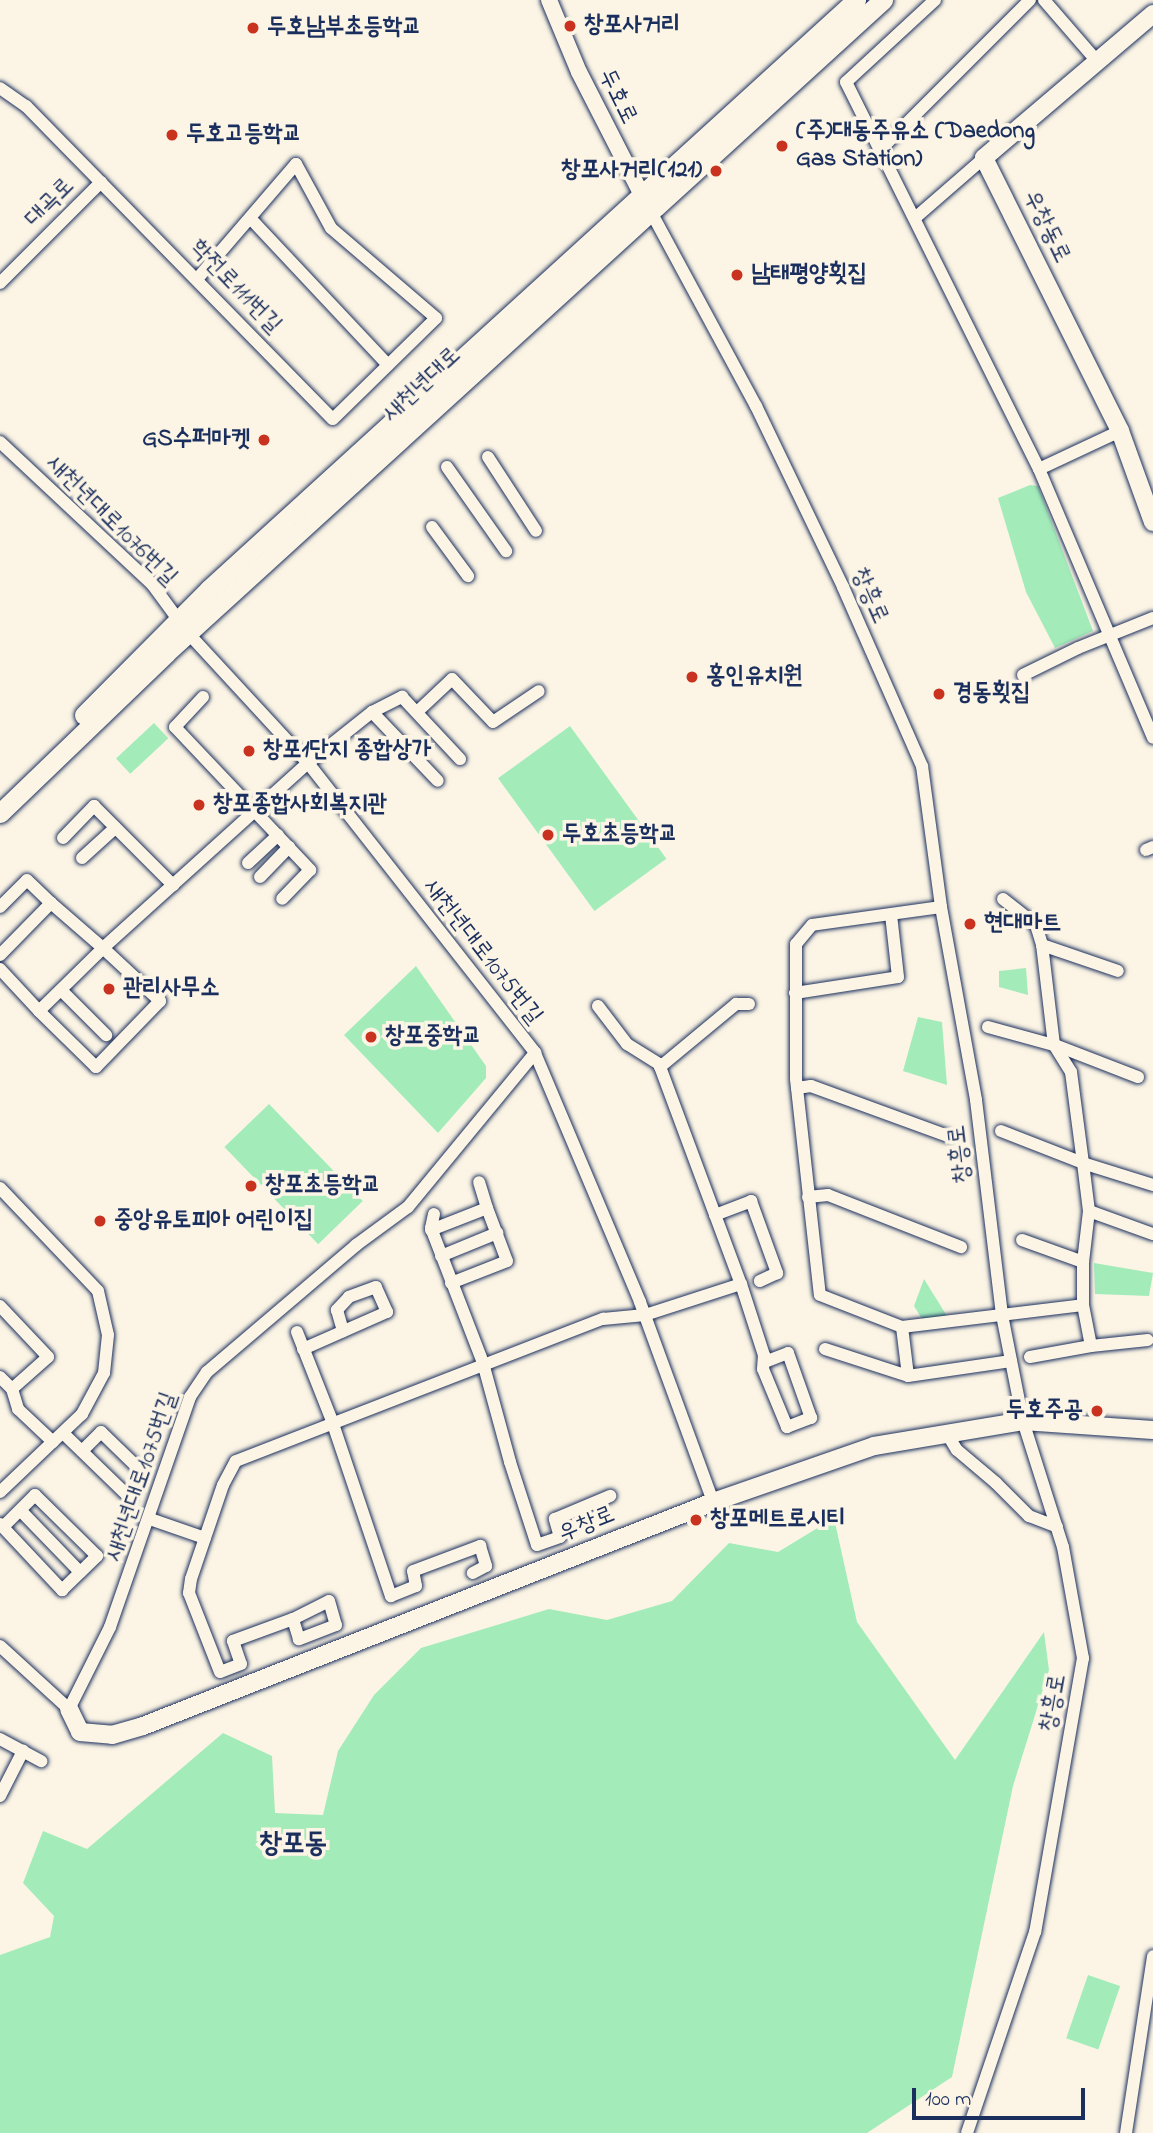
<!DOCTYPE html>
<meta charset="utf-8">
<style>
body{margin:0}
#map{position:relative;width:1153px;height:2133px;overflow:hidden;background:#fcf5e5;font-family:"Indie Flower","Poor Story",sans-serif}
div>[style]{position:absolute}
[style*='--x']{left:calc(var(--x)*1px);top:calc(var(--y)*1px);width:calc(var(--w)*1px);rotate:calc(var(--a)*1deg)}
.green>*{inset:0;background:#a3ecba;transform-origin:0 0}
.roads{filter:drop-shadow(0 0 2px #1b2f5e) drop-shadow(0 0 2px #1b2f5e)}
.minor>*{height:12px;margin:-6px;padding:0 6px;transform-origin:6px;border-radius:6px;background:#fcf5e5}
.tertiary>*{height:16px;margin:-8px;padding:0 8px;transform-origin:8px;border-radius:8px;background:#fcf5e5}
.secondary>*{height:18px;margin:-9px;padding:0 9px;transform-origin:9px;border-radius:9px;background:#fcf5e5}
.primary>*{height:19px;margin:-9.5px;padding:0 9.5px;transform-origin:9.5px;border-radius:9.5px;background:#fcf5e5}
.dots>*{width:19px;height:19px;translate:-50% -50%;box-sizing:border-box;border:4px solid #fcf5e5;border-radius:50%}
span{translate:-50% -50%;white-space:nowrap;text-align:center;line-height:1.15;-webkit-text-stroke:7px #fcf5e5;paint-order:stroke}
.poi-label{font-size:24px;color:#1b2f5e;font-weight:700}
.left{translate:0 -50%;text-align:left}
.right{translate:-100% -50%;text-align:right}
.street-label{font-size:24px;color:#1b2f5e}
.quarter-label{font-size:28px;color:#1b2f5e;font-weight:700}
.scale{position:absolute;left:912px;top:2088px;width:173px;height:32px;box-sizing:border-box;border:4px solid #1b2f5e;border-top:0;padding-left:9px;font-size:21px;line-height:24px;white-space:nowrap;color:#1b2f5e;-webkit-text-stroke:5px #fcf5e5;paint-order:stroke}
</style>
<div id="map">
<div class="green">
<i style="clip-path:polygon(1030px 485px,1038px 486px,1093px 631px,1055px 648px,1026px 592px,998px 498px)"></i>
<i style="left:154px;top:723px;width:21px;height:52px;rotate:47deg"></i>
<i style="left:570px;top:726px;width:164px;height:89px;rotate:54deg"></i>
<i style="clip-path:polygon(416px 966px,486px 1066px,486px 1078px,438px 1133px,344px 1035px)"></i>
<i style="clip-path:polygon(1026px 968px,1028px 995px,999px 987px,999px 971px)"></i>
<i style="clip-path:polygon(918px 1017px,942px 1022px,947px 1085px,903px 1071px)"></i>
<i style="left:269px;top:1104px;width:135px;height:62px;rotate:46deg"></i>
<i style="clip-path:polygon(1094px 1263px,1153px 1273px,1149px 1296px,1095px 1294px)"></i>
<i style="clip-path:polygon(924px 1279px,947px 1316px,922px 1319px,914px 1306px)"></i>
<i style="clip-path:polygon(834px 1518px,857px 1622px,955px 1760px,1044px 1632px,1049px 1670px,1013px 1786px,952px 2077px,867px 2133px,0 2133px,0 1955px,50px 1937px,54px 1916px,23px 1883px,43px 1831px,87px 1849px,223px 1733px,272px 1756px,275px 1813px,323px 1815px,338px 1751px,374px 1695px,421px 1648px,549px 1609px,607px 1620px,672px 1601px,729px 1543px,778px 1552px)"></i>
<i style="left:1088px;top:1975px;width:34px;height:67px;rotate:19deg"></i>
</div>
<div class="roads">
<div class="minor">
<i style="--x:935;--y:0;--w:121;--a:137.3"></i>
<i style="--x:846;--y:82;--w:432;--a:63.5"></i>
<i style="--x:1039;--y:469;--w:292;--a:67"></i>
<i style="--x:1044;--y:0;--w:79;--a:49.1"></i>
<i style="--x:0;--y:88;--w:32;--a:35"></i>
<i style="--x:26;--y:106;--w:438;--a:45.6"></i>
<i style="--x:333;--y:419;--w:144;--a:-44.4"></i>
<i style="--x:436;--y:318;--w:138;--a:-139.4"></i>
<i style="--x:331;--y:228;--w:73;--a:-118.7"></i>
<i style="--x:296;--y:164;--w:150;--a:130.7"></i>
<i style="--x:880;--y:150;--w:212;--a:-45"></i>
<i style="--x:651;--y:212;--w:221;--a:61.6"></i>
<i style="--x:756;--y:406;--w:201;--a:64.3"></i>
<i style="--x:843;--y:587;--w:196;--a:66.2"></i>
<i style="--x:922;--y:766;--w:142;--a:82.3"></i>
<i style="--x:941;--y:907;--w:196;--a:79.7"></i>
<i style="--x:976;--y:1100;--w:217;--a:83.1"></i>
<i style="--x:1002;--y:1315;--w:108;--a:78.8"></i>
<i style="--x:1023;--y:1421;--w:132;--a:72.4"></i>
<i style="--x:1063;--y:1547;--w:113;--a:79.8"></i>
<i style="--x:1083;--y:1658;--w:278;--a:99.9"></i>
<i style="--x:1035;--y:1932;--w:212;--a:108.7"></i>
<i style="--x:915;--y:218;--w:91;--a:-41"></i>
<i style="--x:251;--y:219;--w:200;--a:46.8"></i>
<i style="--x:0;--y:283;--w:143;--a:-45"></i>
<i style="--x:0;--y:442;--w:208;--a:43.1"></i>
<i style="--x:152;--y:584;--w:61;--a:53.7"></i>
<i style="--x:188;--y:633;--w:177;--a:47.3"></i>
<i style="--x:308;--y:763;--w:368;--a:51.9"></i>
<i style="--x:535;--y:1053;--w:270;--a:67.1"></i>
<i style="--x:640;--y:1302;--w:213;--a:69.9"></i>
<i style="--x:488;--y:457;--w:88;--a:57"></i>
<i style="--x:447;--y:467;--w:103;--a:54.9"></i>
<i style="--x:1039;--y:469;--w:89;--a:-25.1"></i>
<i style="--x:432;--y:527;--w:61;--a:53.7"></i>
<i style="--x:1023;--y:675;--w:61;--a:-26.1"></i>
<i style="--x:1078;--y:648;--w:81;--a:-21.8"></i>
<i style="--x:203;--y:697;--w:41;--a:133"></i>
<i style="--x:175;--y:727;--w:197;--a:46.6"></i>
<i style="--x:310;--y:870;--w:40;--a:134"></i>
<i style="--x:372;--y:712;--w:34;--a:-27"></i>
<i style="--x:402;--y:697;--w:85;--a:46.9"></i>
<i style="--x:417;--y:712;--w:48;--a:-43.3"></i>
<i style="--x:452;--y:679;--w:59;--a:46.4"></i>
<i style="--x:493;--y:722;--w:55;--a:-34"></i>
<i style="--x:63;--y:838;--w:45;--a:-45.9"></i>
<i style="--x:94;--y:806;--w:112;--a:45"></i>
<i style="--x:1146;--y:850;--w:8;--a:-23"></i>
<i style="--x:82;--y:858;--w:45;--a:-42.3"></i>
<i style="--x:248;--y:863;--w:41;--a:-43"></i>
<i style="--x:260;--y:877;--w:42;--a:-46"></i>
<i style="--x:1003;--y:899;--w:42;--a:38.2"></i>
<i style="--x:1036;--y:925;--w:21;--a:73"></i>
<i style="--x:1042;--y:945;--w:80;--a:18.9"></i>
<i style="--x:0;--y:907;--w:38;--a:-45"></i>
<i style="--x:27;--y:880;--w:33;--a:44"></i>
<i style="--x:51;--y:903;--w:69;--a:40.9"></i>
<i style="--x:103;--y:948;--w:78;--a:42.9"></i>
<i style="--x:160;--y:1001;--w:92;--a:134.1"></i>
<i style="--x:96;--y:1067;--w:80;--a:-135.5"></i>
<i style="--x:39;--y:1011;--w:90;--a:-44.5"></i>
<i style="--x:103;--y:948;--w:276;--a:-42.1"></i>
<i style="--x:308;--y:763;--w:82;--a:-38.6"></i>
<i style="--x:372;--y:712;--w:95;--a:46.3"></i>
<i style="--x:941;--y:907;--w:130;--a:172.1"></i>
<i style="--x:812;--y:925;--w:25;--a:130"></i>
<i style="--x:796;--y:944;--w:135;--a:90"></i>
<i style="--x:796;--y:1079;--w:217;--a:83.7"></i>
<i style="--x:820;--y:1295;--w:88;--a:21.3"></i>
<i style="--x:902;--y:1327;--w:182;--a:-6.9"></i>
<i style="--x:1083;--y:1305;--w:43;--a:-90"></i>
<i style="--x:0;--y:955;--w:73;--a:-45.6"></i>
<i style="--x:0;--y:969;--w:57;--a:47.1"></i>
<i style="--x:61;--y:990;--w:64;--a:45"></i>
<i style="--x:795;--y:993;--w:104;--a:-8.8"></i>
<i style="--x:898;--y:977;--w:62;--a:-96.4"></i>
<i style="--x:598;--y:1006;--w:48;--a:52.7"></i>
<i style="--x:627;--y:1044;--w:38;--a:32"></i>
<i style="--x:659;--y:1064;--w:235;--a:69.6"></i>
<i style="--x:741;--y:1284;--w:75;--a:72.1"></i>
<i style="--x:764;--y:1355;--w:14;--a:94"></i>
<i style="--x:763;--y:1369;--w:63;--a:67.5"></i>
<i style="--x:787;--y:1427;--w:26;--a:-21"></i>
<i style="--x:811;--y:1418;--w:69;--a:-109.5"></i>
<i style="--x:788;--y:1353;--w:26;--a:159"></i>
<i style="--x:988;--y:1027;--w:68;--a:15.3"></i>
<i style="--x:1054;--y:1045;--w:101;--a:-96.8"></i>
<i style="--x:1055;--y:1045;--w:89;--a:21.1"></i>
<i style="--x:660;--y:1067;--w:99;--a:-39.7"></i>
<i style="--x:736;--y:1004;--w:13;--a:0"></i>
<i style="--x:797;--y:1088;--w:14;--a:-8"></i>
<i style="--x:811;--y:1086;--w:146;--a:20.1"></i>
<i style="--x:1001;--y:1131;--w:88;--a:21.3"></i>
<i style="--x:1083;--y:1163;--w:92;--a:-97.5"></i>
<i style="--x:1071;--y:1072;--w:32;--a:-122"></i>
<i style="--x:1153;--y:1185;--w:73;--a:-162.6"></i>
<i style="--x:1083;--y:1163;--w:48;--a:82.9"></i>
<i style="--x:1089;--y:1211;--w:68;--a:19.8"></i>
<i style="--x:0;--y:1188;--w:142;--a:46.4"></i>
<i style="--x:98;--y:1291;--w:45;--a:77.2"></i>
<i style="--x:108;--y:1335;--w:38;--a:96"></i>
<i style="--x:104;--y:1373;--w:47;--a:118.2"></i>
<i style="--x:82;--y:1414;--w:113;--a:136.4"></i>
<i style="--x:808;--y:1197;--w:20;--a:-6"></i>
<i style="--x:828;--y:1195;--w:143;--a:21.4"></i>
<i style="--x:434;--y:1214;--w:14;--a:102"></i>
<i style="--x:431;--y:1228;--w:145;--a:68.9"></i>
<i style="--x:483;--y:1363;--w:103;--a:74.7"></i>
<i style="--x:510;--y:1462;--w:87;--a:72"></i>
<i style="--x:537;--y:1545;--w:24;--a:-19"></i>
<i style="--x:560;--y:1537;--w:19;--a:-106"></i>
<i style="--x:555;--y:1519;--w:60;--a:-22.7"></i>
<i style="--x:715;--y:1215;--w:39;--a:-21"></i>
<i style="--x:751;--y:1201;--w:77;--a:70.1"></i>
<i style="--x:777;--y:1273;--w:19;--a:155"></i>
<i style="--x:431;--y:1230;--w:60;--a:-21.4"></i>
<i style="--x:487;--y:1208;--w:27;--a:-107"></i>
<i style="--x:1022;--y:1240;--w:65;--a:19.8"></i>
<i style="--x:1083;--y:1262;--w:51;--a:-83.3"></i>
<i style="--x:441;--y:1256;--w:61;--a:-22.3"></i>
<i style="--x:451;--y:1283;--w:60;--a:-21.4"></i>
<i style="--x:507;--y:1261;--w:57;--a:-110.7"></i>
<i style="--x:0;--y:1306;--w:70;--a:46.7"></i>
<i style="--x:48;--y:1357;--w:48;--a:138.4"></i>
<i style="--x:902;--y:1327;--w:49;--a:83"></i>
<i style="--x:908;--y:1376;--w:104;--a:-8.3"></i>
<i style="--x:297;--y:1332;--w:96;--a:68.5"></i>
<i style="--x:332;--y:1421;--w:185;--a:71.4"></i>
<i style="--x:391;--y:1596;--w:27;--a:-22"></i>
<i style="--x:416;--y:1586;--w:15;--a:-101"></i>
<i style="--x:413;--y:1571;--w:72;--a:-20.5"></i>
<i style="--x:480;--y:1546;--w:21;--a:73"></i>
<i style="--x:486;--y:1566;--w:15;--a:152"></i>
<i style="--x:1091;--y:1346;--w:57;--a:-6"></i>
<i style="--x:303;--y:1349;--w:92;--a:-23.8"></i>
<i style="--x:387;--y:1312;--w:27;--a:-114"></i>
<i style="--x:376;--y:1287;--w:29;--a:160"></i>
<i style="--x:349;--y:1297;--w:18;--a:133"></i>
<i style="--x:337;--y:1310;--w:22;--a:74"></i>
<i style="--x:825;--y:1349;--w:87;--a:18"></i>
<i style="--x:1030;--y:1357;--w:62;--a:-10.2"></i>
<i style="--x:1091;--y:1346;--w:42;--a:-101"></i>
<i style="--x:0;--y:1377;--w:17;--a:45"></i>
<i style="--x:12;--y:1389;--w:21;--a:73"></i>
<i style="--x:18;--y:1409;--w:48;--a:43.3"></i>
<i style="--x:946;--y:1432;--w:21;--a:59"></i>
<i style="--x:957;--y:1450;--w:51;--a:40.2"></i>
<i style="--x:996;--y:1483;--w:47;--a:45"></i>
<i style="--x:1029;--y:1516;--w:30;--a:21"></i>
<i style="--x:63;--y:1433;--w:93;--a:44.1"></i>
<i style="--x:82;--y:1451;--w:27;--a:-45"></i>
<i style="--x:101;--y:1432;--w:49;--a:44.2"></i>
<i style="--x:21;--y:1511;--w:85;--a:46"></i>
<i style="--x:150;--y:1519;--w:58;--a:19.1"></i>
<i style="--x:0;--y:1524;--w:91;--a:46.8"></i>
<i style="--x:62;--y:1590;--w:49;--a:-44.2"></i>
<i style="--x:97;--y:1556;--w:87;--a:-135.5"></i>
<i style="--x:35;--y:1495;--w:45;--a:135"></i>
<i style="--x:293;--y:1619;--w:40;--a:-26.6"></i>
<i style="--x:329;--y:1601;--w:25;--a:74"></i>
<i style="--x:336;--y:1625;--w:40;--a:159"></i>
<i style="--x:299;--y:1639;--w:21;--a:-107"></i>
<i style="--x:293;--y:1619;--w:64;--a:159.9"></i>
<i style="--x:233;--y:1641;--w:24;--a:71"></i>
<i style="--x:241;--y:1664;--w:22;--a:159"></i>
<i style="--x:220;--y:1672;--w:85;--a:-111.4"></i>
<i style="--x:189;--y:1593;--w:14;--a:-82"></i>
<i style="--x:191;--y:1579;--w:99;--a:-71.2"></i>
<i style="--x:223;--y:1485;--w:27;--a:-62"></i>
<i style="--x:236;--y:1461;--w:394;--a:-21.2"></i>
<i style="--x:603;--y:1319;--w:42;--a:-5.4"></i>
<i style="--x:645;--y:1315;--w:101;--a:-17.9"></i>
<i style="--x:0;--y:1646;--w:93;--a:42.4"></i>
<i style="--x:69;--y:1709;--w:92;--a:-63.4"></i>
<i style="--x:110;--y:1627;--w:244;--a:-70.8"></i>
<i style="--x:190;--y:1397;--w:30;--a:-56"></i>
<i style="--x:207;--y:1372;--w:196;--a:-40.4"></i>
<i style="--x:356;--y:1245;--w:64;--a:-36.2"></i>
<i style="--x:408;--y:1207;--w:200;--a:-50.5"></i>
<i style="--x:0;--y:1739;--w:47;--a:28.2"></i>
<i style="--x:0;--y:1796;--w:51;--a:-62.9"></i>
<i style="--x:1126;--y:2133;--w:179;--a:-81.3"></i>
</div>
<div class="tertiary">
<i style="--x:549;--y:0;--w:78;--a:67.4"></i>
<i style="--x:579;--y:72;--w:147;--a:62.9"></i>
</div>
<div class="secondary">
<i style="--x:1153;--y:14;--w:222;--a:139.6"></i>
<i style="--x:984;--y:158;--w:305;--a:63.5"></i>
<i style="--x:1120;--y:431;--w:97;--a:70.1"></i>
<i style="--x:69;--y:1709;--w:25;--a:64"></i>
<i style="--x:80;--y:1732;--w:32;--a:5"></i>
<i style="--x:112;--y:1735;--w:32;--a:-16"></i>
<i style="--x:143;--y:1726;--w:612;--a:-21.45"></i>
<i style="--x:713;--y:1502;--w:170;--a:-19.2"></i>
<i style="--x:874;--y:1446;--w:151;--a:-9.5"></i>
<i style="--x:1023;--y:1421;--w:130;--a:4"></i>
</div>
<div class="primary">
<i style="--x:84;--y:715;--w:177;--a:-45.2"></i>
<i style="--x:209;--y:589;--w:875;--a:-42.31"></i>
<i style="--x:0;--y:813;--w:231;--a:-43.9"></i>
<i style="--x:166;--y:653;--w:970;--a:-42.33"></i>
</div>
</div>
<div class="dots">
<i style="left:570px;top:26px;background:#c8321e"></i>
<i style="left:253px;top:28px;background:#c8321e"></i>
<i style="left:172px;top:135px;background:#c8321e"></i>
<i style="left:782px;top:146px;background:#c8321e"></i>
<i style="left:716px;top:171px;background:#c8321e"></i>
<i style="left:737px;top:275px;background:#c8321e"></i>
<i style="left:264px;top:440px;background:#c8321e"></i>
<i style="left:692px;top:677px;background:#c8321e"></i>
<i style="left:939px;top:694px;background:#c8321e"></i>
<i style="left:249px;top:751px;background:#c8321e"></i>
<i style="left:199px;top:805px;background:#c8321e"></i>
<i style="left:548px;top:835px;background:#c8321e"></i>
<i style="left:970px;top:924px;background:#c8321e"></i>
<i style="left:109px;top:989px;background:#c8321e"></i>
<i style="left:371px;top:1037px;background:#c8321e"></i>
<i style="left:251px;top:1186px;background:#c8321e"></i>
<i style="left:100px;top:1221px;background:#c8321e"></i>
<i style="left:1097px;top:1411px;background:#c8321e"></i>
<i style="left:696px;top:1520px;background:#c8321e"></i>
</div>
<div class="poi-label">
<span class="left" style="left:584px;top:26px">창포사거리</span>
<span class="left" style="left:267px;top:28px">두호남부초등학교</span>
<span class="left" style="left:796px;top:146px">(주)대동주유소 (Daedong<br>Gas Station)</span>
<span class="left" style="left:186px;top:135px">두호고등학교</span>
<span class="right" style="left:702px;top:171px">창포사거리(121)</span>
<span class="left" style="left:751px;top:275px">남태평양횟집</span>
<span class="right" style="left:250px;top:440px">GS수퍼마켓</span>
<span class="left" style="left:706px;top:677px">홍인유치원</span>
<span class="left" style="left:953px;top:694px">경동횟집</span>
<span class="left" style="left:263px;top:751px">창포1단지 종합상가</span>
<span class="left" style="left:213px;top:805px">창포종합사회복지관</span>
<span class="left" style="left:562px;top:835px">두호초등학교</span>
<span class="left" style="left:984px;top:924px">현대마트</span>
<span class="left" style="left:123px;top:989px">관리사무소</span>
<span class="left" style="left:385px;top:1037px">창포중학교</span>
<span class="left" style="left:265px;top:1186px">창포초등학교</span>
<span class="left" style="left:114px;top:1221px">중앙유토피아 어린이집</span>
<span class="right" style="left:1083px;top:1411px">두호주공</span>
<span class="left" style="left:710px;top:1520px">창포메트로시티</span>
</div>
<div class="street-label">
<span style="left:617px;top:97px;rotate:64deg">두호로</span>
<span style="left:50px;top:203px;rotate:-45deg">대곡로</span>
<span style="left:1046px;top:227px;rotate:64deg">우창동로</span>
<span style="left:235px;top:287px;rotate:46deg">학전로111번길</span>
<span style="left:422px;top:385px;rotate:-43deg">새천년대로</span>
<span style="left:111px;top:521px;rotate:45deg">새천년대로1076번길</span>
<span style="left:869px;top:596px;rotate:66deg">창흥로</span>
<span style="left:482px;top:952px;rotate:52deg">새천년대로1075번길</span>
<span style="left:961px;top:1154px;rotate:-97deg">창흥로</span>
<span style="left:142px;top:1477px;rotate:-71deg">새천년대로1075번길</span>
<span style="left:587px;top:1525px;rotate:-22deg">우창로</span>
<span style="left:1054px;top:1703px;rotate:-80deg">창흥로</span>
</div>
<div class="quarter-label">
<span style="left:293px;top:1845px">창포동</span>
</div>
<div class="scale">100 m</div>
</div>
